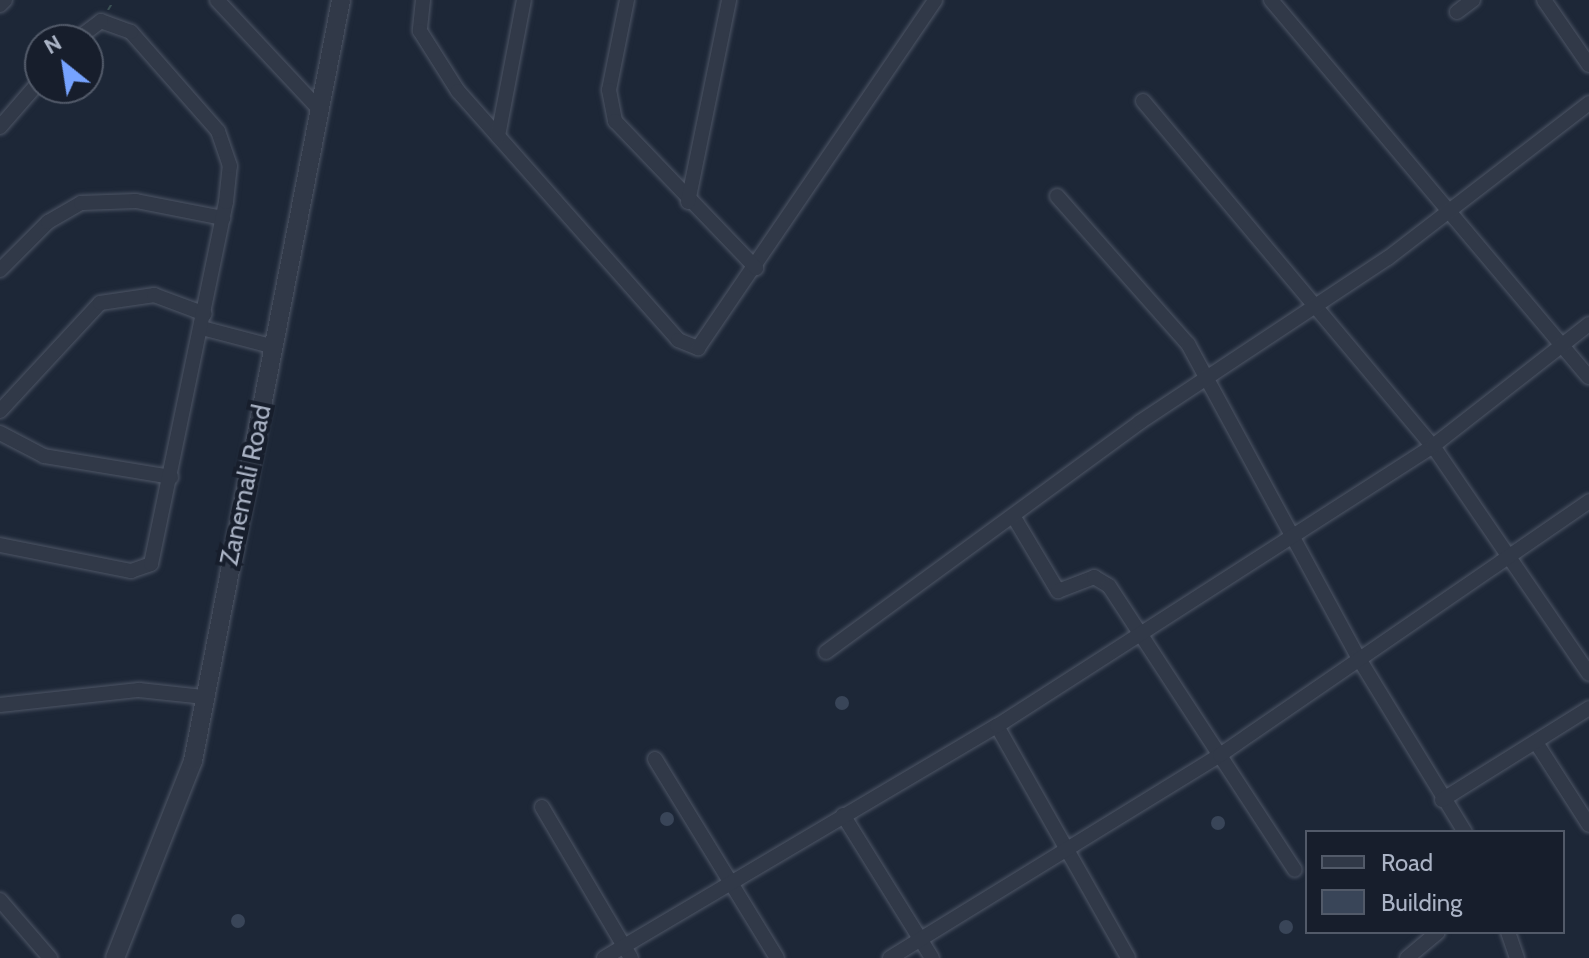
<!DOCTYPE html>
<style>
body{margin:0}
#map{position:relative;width:1589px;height:958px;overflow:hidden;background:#1d2737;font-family:Cabin,sans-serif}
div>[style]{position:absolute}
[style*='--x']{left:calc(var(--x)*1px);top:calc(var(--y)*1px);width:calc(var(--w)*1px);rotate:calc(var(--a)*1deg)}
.building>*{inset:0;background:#394558}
.round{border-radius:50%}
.path>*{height:2px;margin-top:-1px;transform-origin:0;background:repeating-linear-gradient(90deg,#3a5053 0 6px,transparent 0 12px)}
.roads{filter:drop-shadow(0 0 2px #4e5666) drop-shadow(0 0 2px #4e5666)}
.minor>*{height:14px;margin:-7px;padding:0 7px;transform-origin:7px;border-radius:7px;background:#313948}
.tertiary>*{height:18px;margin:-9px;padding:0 9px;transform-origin:9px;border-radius:9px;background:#313948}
span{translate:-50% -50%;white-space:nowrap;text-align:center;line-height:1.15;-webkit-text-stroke:8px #171e2c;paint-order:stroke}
.street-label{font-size:26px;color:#aab3c5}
.legend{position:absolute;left:1305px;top:830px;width:260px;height:104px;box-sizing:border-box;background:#171e2c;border:2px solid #525a69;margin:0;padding:10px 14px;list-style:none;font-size:24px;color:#aab3c5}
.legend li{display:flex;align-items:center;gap:16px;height:40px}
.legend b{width:40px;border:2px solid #525a69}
.north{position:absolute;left:24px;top:24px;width:80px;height:80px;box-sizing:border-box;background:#171e2c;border:2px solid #525a69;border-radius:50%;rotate:330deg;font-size:22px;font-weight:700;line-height:32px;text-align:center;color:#aab3c5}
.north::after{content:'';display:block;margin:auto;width:28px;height:36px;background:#76a3ff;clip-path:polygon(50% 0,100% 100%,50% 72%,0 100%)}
</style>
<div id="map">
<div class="building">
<i class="round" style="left:835px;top:696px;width:14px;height:14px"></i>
<i class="round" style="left:660px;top:812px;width:14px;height:14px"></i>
<i class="round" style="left:1211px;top:816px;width:14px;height:14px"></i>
<i class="round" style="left:231px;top:914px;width:14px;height:14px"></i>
<i class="round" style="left:1279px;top:920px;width:14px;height:14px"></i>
</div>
<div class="path">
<i style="--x:108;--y:10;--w:12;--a:-59"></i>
</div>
<div class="roads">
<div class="minor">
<i style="--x:217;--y:0;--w:151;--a:46.9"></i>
<i style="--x:423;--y:0;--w:31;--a:96"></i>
<i style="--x:420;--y:31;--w:71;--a:57.7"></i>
<i style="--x:458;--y:91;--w:332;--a:48.5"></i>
<i style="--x:678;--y:340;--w:22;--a:22"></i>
<i style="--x:698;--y:348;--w:421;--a:-55.7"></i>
<i style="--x:627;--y:0;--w:92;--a:101.3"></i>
<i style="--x:609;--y:90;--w:32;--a:79"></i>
<i style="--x:615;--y:121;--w:204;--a:46.2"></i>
<i style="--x:1271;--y:0;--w:493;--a:49.9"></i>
<i style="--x:1544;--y:0;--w:79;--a:55.3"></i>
<i style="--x:0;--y:5;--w:7;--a:-45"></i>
<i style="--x:1457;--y:12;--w:20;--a:-37"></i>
<i style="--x:1143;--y:101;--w:451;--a:50"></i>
<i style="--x:1433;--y:446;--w:276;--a:55.6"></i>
<i style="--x:0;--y:127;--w:61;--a:-49"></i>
<i style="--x:498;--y:136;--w:138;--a:-79.2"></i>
<i style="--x:1057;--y:196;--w:198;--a:48.5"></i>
<i style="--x:1188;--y:344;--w:356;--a:61.5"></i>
<i style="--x:1358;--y:657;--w:205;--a:58.6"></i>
<i style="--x:688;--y:202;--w:206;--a:-78.5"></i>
<i style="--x:0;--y:270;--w:68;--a:-45"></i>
<i style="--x:48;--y:222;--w:38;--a:-30"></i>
<i style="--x:81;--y:203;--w:55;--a:-2.1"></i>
<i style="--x:136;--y:201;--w:89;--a:11.1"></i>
<i style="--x:202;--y:328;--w:75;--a:14.6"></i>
<i style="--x:0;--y:411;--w:147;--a:-47.2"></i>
<i style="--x:100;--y:303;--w:55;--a:-8.4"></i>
<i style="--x:154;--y:295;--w:54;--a:20.4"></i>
<i style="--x:0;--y:433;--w:50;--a:27.6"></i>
<i style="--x:44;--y:456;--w:129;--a:9.4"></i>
<i style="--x:1015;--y:519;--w:84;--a:59.2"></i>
<i style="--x:1058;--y:591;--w:39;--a:-21"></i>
<i style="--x:1094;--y:577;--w:17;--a:31"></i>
<i style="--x:1109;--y:586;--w:339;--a:56.8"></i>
<i style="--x:0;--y:545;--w:134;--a:11.2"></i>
<i style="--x:131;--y:571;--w:21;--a:-19"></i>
<i style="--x:151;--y:564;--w:370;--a:-78.3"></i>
<i style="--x:226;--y:202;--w:36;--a:-84"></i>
<i style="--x:230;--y:166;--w:37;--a:-109"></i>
<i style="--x:218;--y:131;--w:132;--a:-131.3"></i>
<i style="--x:131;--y:32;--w:32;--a:-160"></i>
<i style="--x:101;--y:21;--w:31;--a:143"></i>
<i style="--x:826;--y:652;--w:389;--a:-36.2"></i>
<i style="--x:1140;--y:422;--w:297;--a:-33.5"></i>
<i style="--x:1388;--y:258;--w:254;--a:-37.6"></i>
<i style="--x:0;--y:705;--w:140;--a:-6.2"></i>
<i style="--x:139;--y:690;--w:64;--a:6.2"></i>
<i style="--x:997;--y:726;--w:266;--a:60.5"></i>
<i style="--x:1537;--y:744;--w:96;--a:57.3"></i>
<i style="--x:655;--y:759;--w:233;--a:58.5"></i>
<i style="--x:1442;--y:800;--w:173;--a:-32"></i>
<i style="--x:542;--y:807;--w:175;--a:59.5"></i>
<i style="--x:843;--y:815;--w:168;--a:58.1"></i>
<i style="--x:0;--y:900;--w:77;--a:49.2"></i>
<i style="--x:1508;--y:932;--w:28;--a:71"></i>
<i style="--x:604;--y:958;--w:456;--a:-30.6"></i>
<i style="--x:997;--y:726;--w:518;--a:-32.71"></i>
<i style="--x:1433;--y:446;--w:198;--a:-38"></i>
<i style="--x:890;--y:958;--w:387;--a:-31.6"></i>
<i style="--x:1220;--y:755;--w:448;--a:-34.5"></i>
<i style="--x:1407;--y:958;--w:40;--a:-40"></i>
</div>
<div class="tertiary">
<i style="--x:115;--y:958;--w:212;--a:-68.4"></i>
<i style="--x:193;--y:761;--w:775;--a:-78.99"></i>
</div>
</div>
<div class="street-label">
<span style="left:246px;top:485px;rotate:-78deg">Zanemali Road</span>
</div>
<ul class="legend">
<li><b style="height:10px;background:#313948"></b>Road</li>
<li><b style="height:22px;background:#394558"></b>Building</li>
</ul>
<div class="north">N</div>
</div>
